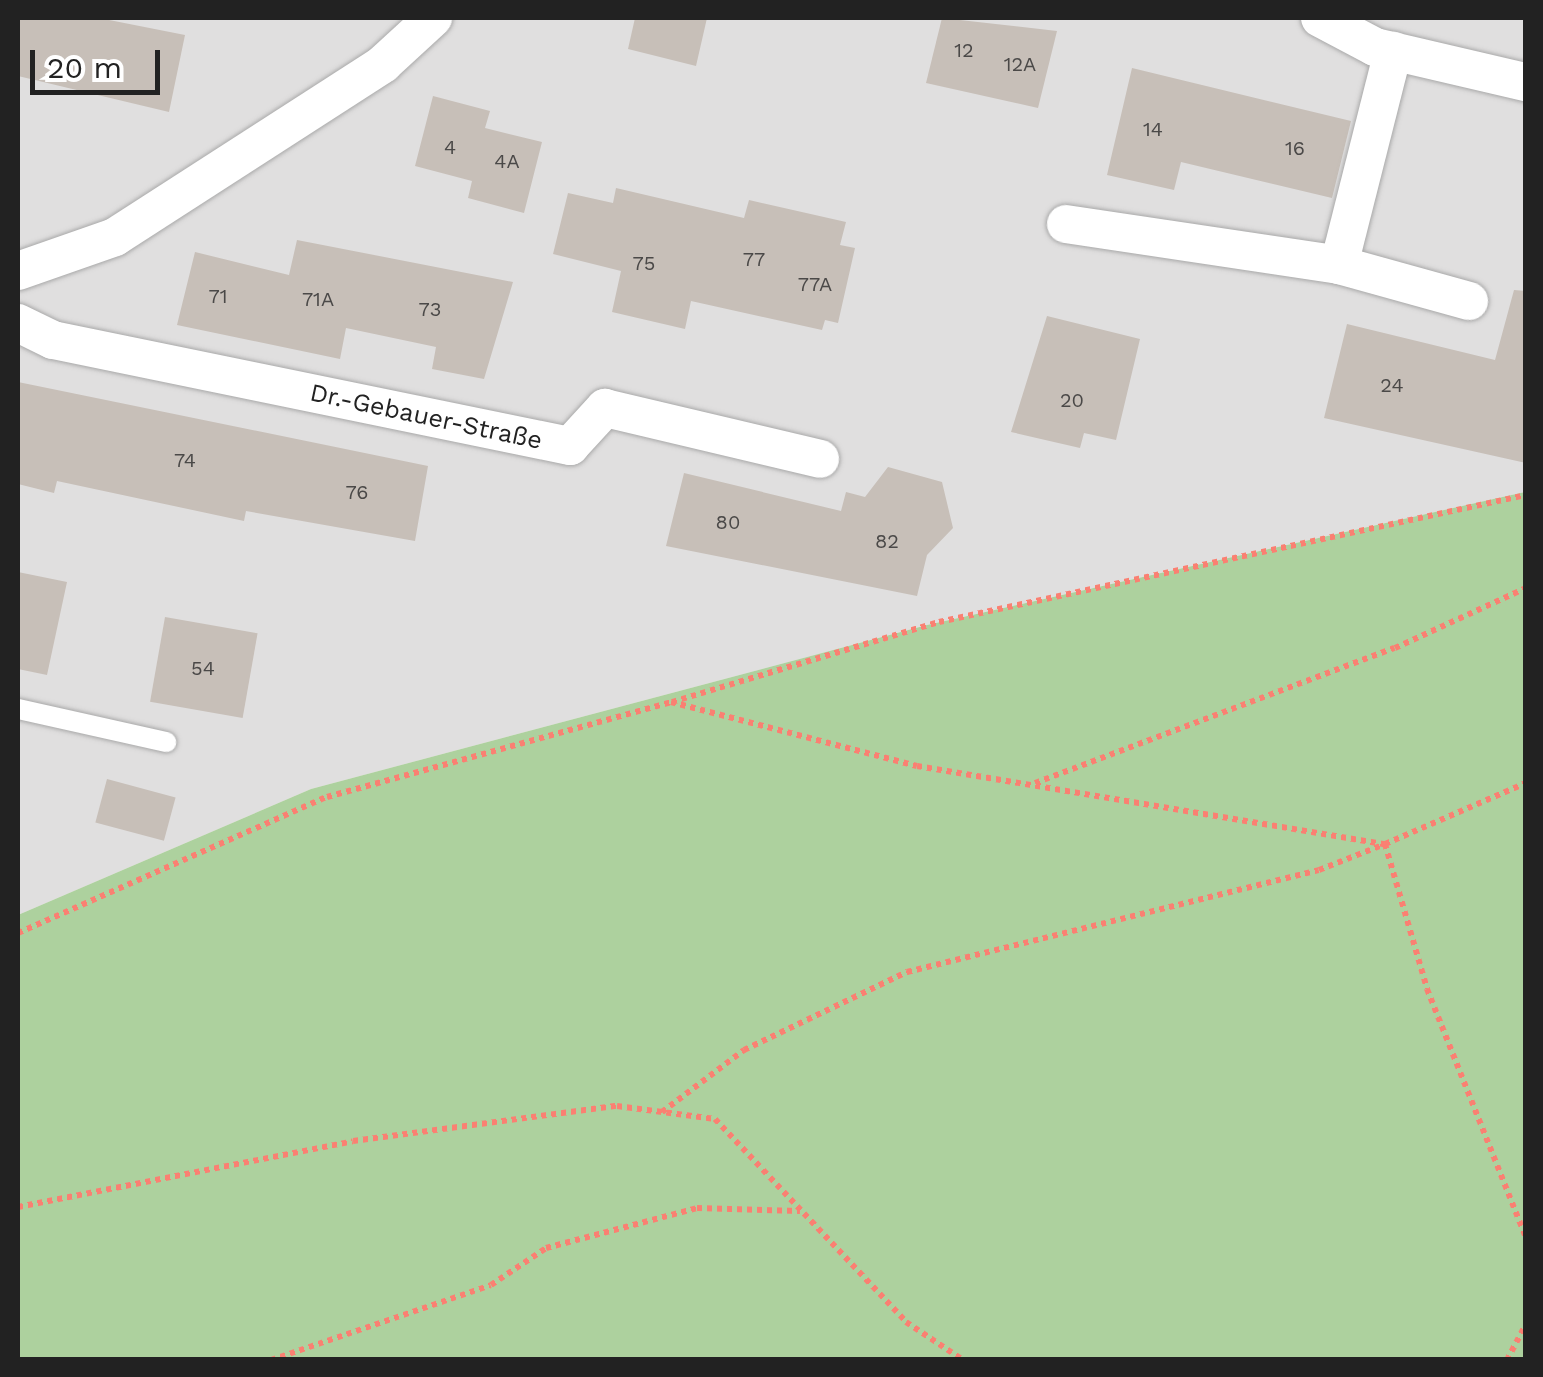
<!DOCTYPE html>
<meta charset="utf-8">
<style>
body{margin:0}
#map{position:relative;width:1543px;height:1377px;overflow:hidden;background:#f2efe9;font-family:"Work Sans",sans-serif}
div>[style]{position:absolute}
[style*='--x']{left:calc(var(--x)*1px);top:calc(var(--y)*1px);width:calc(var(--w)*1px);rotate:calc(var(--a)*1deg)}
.residential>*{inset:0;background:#e0dfdf}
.forest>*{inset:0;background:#add19e}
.building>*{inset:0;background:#c7bfb8;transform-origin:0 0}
.path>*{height:6px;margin-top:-3px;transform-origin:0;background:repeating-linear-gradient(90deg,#fa8072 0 5px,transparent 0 10px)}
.roads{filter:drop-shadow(0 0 2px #a9a9a9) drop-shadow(0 0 2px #a9a9a9)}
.service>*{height:20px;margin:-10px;padding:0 10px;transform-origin:10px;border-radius:10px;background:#fff}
.minor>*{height:38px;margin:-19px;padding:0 19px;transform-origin:19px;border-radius:19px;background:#fff}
span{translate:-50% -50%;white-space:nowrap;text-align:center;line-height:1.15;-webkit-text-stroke:10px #fff;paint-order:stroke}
.number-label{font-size:20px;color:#4b4948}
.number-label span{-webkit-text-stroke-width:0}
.street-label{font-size:25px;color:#222}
.frame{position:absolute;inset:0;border:20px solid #222;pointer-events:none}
.scale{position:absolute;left:30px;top:50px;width:130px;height:45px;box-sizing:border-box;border:5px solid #222;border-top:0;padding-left:12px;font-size:30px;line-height:35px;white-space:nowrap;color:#222;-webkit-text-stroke:8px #fff;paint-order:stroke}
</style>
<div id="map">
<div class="residential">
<i style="clip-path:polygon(18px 18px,1525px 18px,1525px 492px,927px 625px,311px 789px,18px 915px)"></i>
</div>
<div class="forest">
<i style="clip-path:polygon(1525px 492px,1525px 1359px,18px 1359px,18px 915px,311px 789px,927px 625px)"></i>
</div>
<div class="building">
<i style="clip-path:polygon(18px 18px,99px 18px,185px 35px,169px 112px,18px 76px)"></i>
<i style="clip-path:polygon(635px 18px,707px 18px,696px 66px,628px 49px)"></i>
<i style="clip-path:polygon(942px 18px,1057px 31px,1038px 108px,926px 83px)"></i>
<i style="clip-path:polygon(1132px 68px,1351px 121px,1332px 198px,1181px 162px,1174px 190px,1107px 175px)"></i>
<i style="clip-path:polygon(433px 96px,490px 111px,485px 128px,542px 142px,524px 213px,468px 198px,472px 181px,415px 166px)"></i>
<i style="clip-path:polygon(616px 188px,744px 218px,749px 200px,846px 222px,840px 245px,855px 248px,838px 323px,825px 320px,822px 330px,691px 301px,685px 329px,612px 312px,621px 271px,553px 254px,568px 193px,613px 203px)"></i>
<i style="clip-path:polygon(297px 240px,513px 282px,484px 379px,432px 369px,436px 347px,346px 328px,340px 359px,177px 325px,195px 252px,289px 275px)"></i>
<i style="clip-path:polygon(1514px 290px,1526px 291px,1526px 463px,1324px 418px,1347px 324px,1495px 360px)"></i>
<i style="clip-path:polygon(1047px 316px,1140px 339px,1116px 440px,1084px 433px,1080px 448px,1011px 432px)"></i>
<i style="clip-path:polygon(18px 382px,428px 466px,415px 541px,246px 511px,244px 521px,57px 481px,54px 493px,18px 484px)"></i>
<i style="clip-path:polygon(888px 467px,942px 482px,953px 528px,927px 555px,917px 596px,666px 546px,684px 473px,841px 511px,846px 492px,865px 497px)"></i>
<i style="clip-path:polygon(18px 572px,67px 582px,47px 675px,18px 669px)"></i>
<i style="left:165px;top:617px;width:94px;height:86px;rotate:10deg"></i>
<i style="left:107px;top:779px;width:71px;height:45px;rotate:15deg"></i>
</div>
<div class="path">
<i style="--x:672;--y:702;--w:279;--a:-16.7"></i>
<i style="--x:939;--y:622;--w:601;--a:-12.21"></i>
<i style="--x:1035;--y:783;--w:384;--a:-20.6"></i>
<i style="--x:1395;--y:648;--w:144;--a:-24.6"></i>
<i style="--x:18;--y:933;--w:338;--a:-23.8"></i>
<i style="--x:327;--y:797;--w:357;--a:-15.4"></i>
<i style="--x:671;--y:702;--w:254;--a:14.6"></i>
<i style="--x:917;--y:766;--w:474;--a:9.5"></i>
<i style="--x:1385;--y:844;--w:154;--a:-23.4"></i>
<i style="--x:662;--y:1112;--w:103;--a:-37.1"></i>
<i style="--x:744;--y:1050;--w:181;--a:-25.6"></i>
<i style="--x:907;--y:972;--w:424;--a:-13.9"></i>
<i style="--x:1319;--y:870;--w:71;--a:-21.5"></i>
<i style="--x:1385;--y:844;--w:151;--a:73.8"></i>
<i style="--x:1427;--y:989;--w:268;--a:68.3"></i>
<i style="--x:18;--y:1207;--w:341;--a:-11.1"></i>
<i style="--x:353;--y:1141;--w:266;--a:-7.6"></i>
<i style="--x:617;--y:1106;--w:99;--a:7.6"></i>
<i style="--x:715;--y:1119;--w:279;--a:46.7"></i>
<i style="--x:906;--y:1322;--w:69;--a:33.7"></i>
<i style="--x:271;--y:1360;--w:232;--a:-18.8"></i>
<i style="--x:491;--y:1285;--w:66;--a:-33.9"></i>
<i style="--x:546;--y:1248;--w:156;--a:-14.8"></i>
<i style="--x:697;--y:1208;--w:103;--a:1.7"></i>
<i style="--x:1507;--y:1360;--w:41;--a:-62.2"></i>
</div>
<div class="roads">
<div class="service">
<i style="--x:18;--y:709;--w:152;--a:12.6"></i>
</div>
<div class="minor">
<i style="--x:1320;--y:18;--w:62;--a:27.8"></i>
<i style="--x:1375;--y:47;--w:155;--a:13.1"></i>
<i style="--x:1066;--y:224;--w:276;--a:8.5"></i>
<i style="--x:1339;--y:265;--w:221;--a:-75.8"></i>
<i style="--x:1339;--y:265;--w:135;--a:15.5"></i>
<i style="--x:18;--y:271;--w:103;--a:-19.3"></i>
<i style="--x:115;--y:237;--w:319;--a:-32.8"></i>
<i style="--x:383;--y:64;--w:68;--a:-42.6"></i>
<i style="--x:18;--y:323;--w:39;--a:26"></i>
<i style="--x:53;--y:340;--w:528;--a:11.59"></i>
<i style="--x:570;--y:446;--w:52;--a:-47.4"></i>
<i style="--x:605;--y:408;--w:221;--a:13.3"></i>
</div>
</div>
<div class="number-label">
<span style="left:964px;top:50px">12</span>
<span style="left:1020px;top:64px">12A</span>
<span style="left:1153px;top:129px">14</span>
<span style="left:450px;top:147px">4</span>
<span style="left:1295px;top:148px">16</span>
<span style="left:507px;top:161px">4A</span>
<span style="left:754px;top:259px">77</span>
<span style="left:644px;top:263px">75</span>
<span style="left:815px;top:284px">77A</span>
<span style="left:218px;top:296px">71</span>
<span style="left:318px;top:299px">71A</span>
<span style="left:430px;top:309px">73</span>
<span style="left:1392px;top:385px">24</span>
<span style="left:1072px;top:400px">20</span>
<span style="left:185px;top:460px">74</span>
<span style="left:357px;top:492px">76</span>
<span style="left:728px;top:522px">80</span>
<span style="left:887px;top:541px">82</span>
<span style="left:203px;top:668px">54</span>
</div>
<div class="street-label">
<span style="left:426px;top:417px;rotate:12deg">Dr.-Gebauer-Straße</span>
</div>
<div class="frame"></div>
<div class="scale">20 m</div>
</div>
